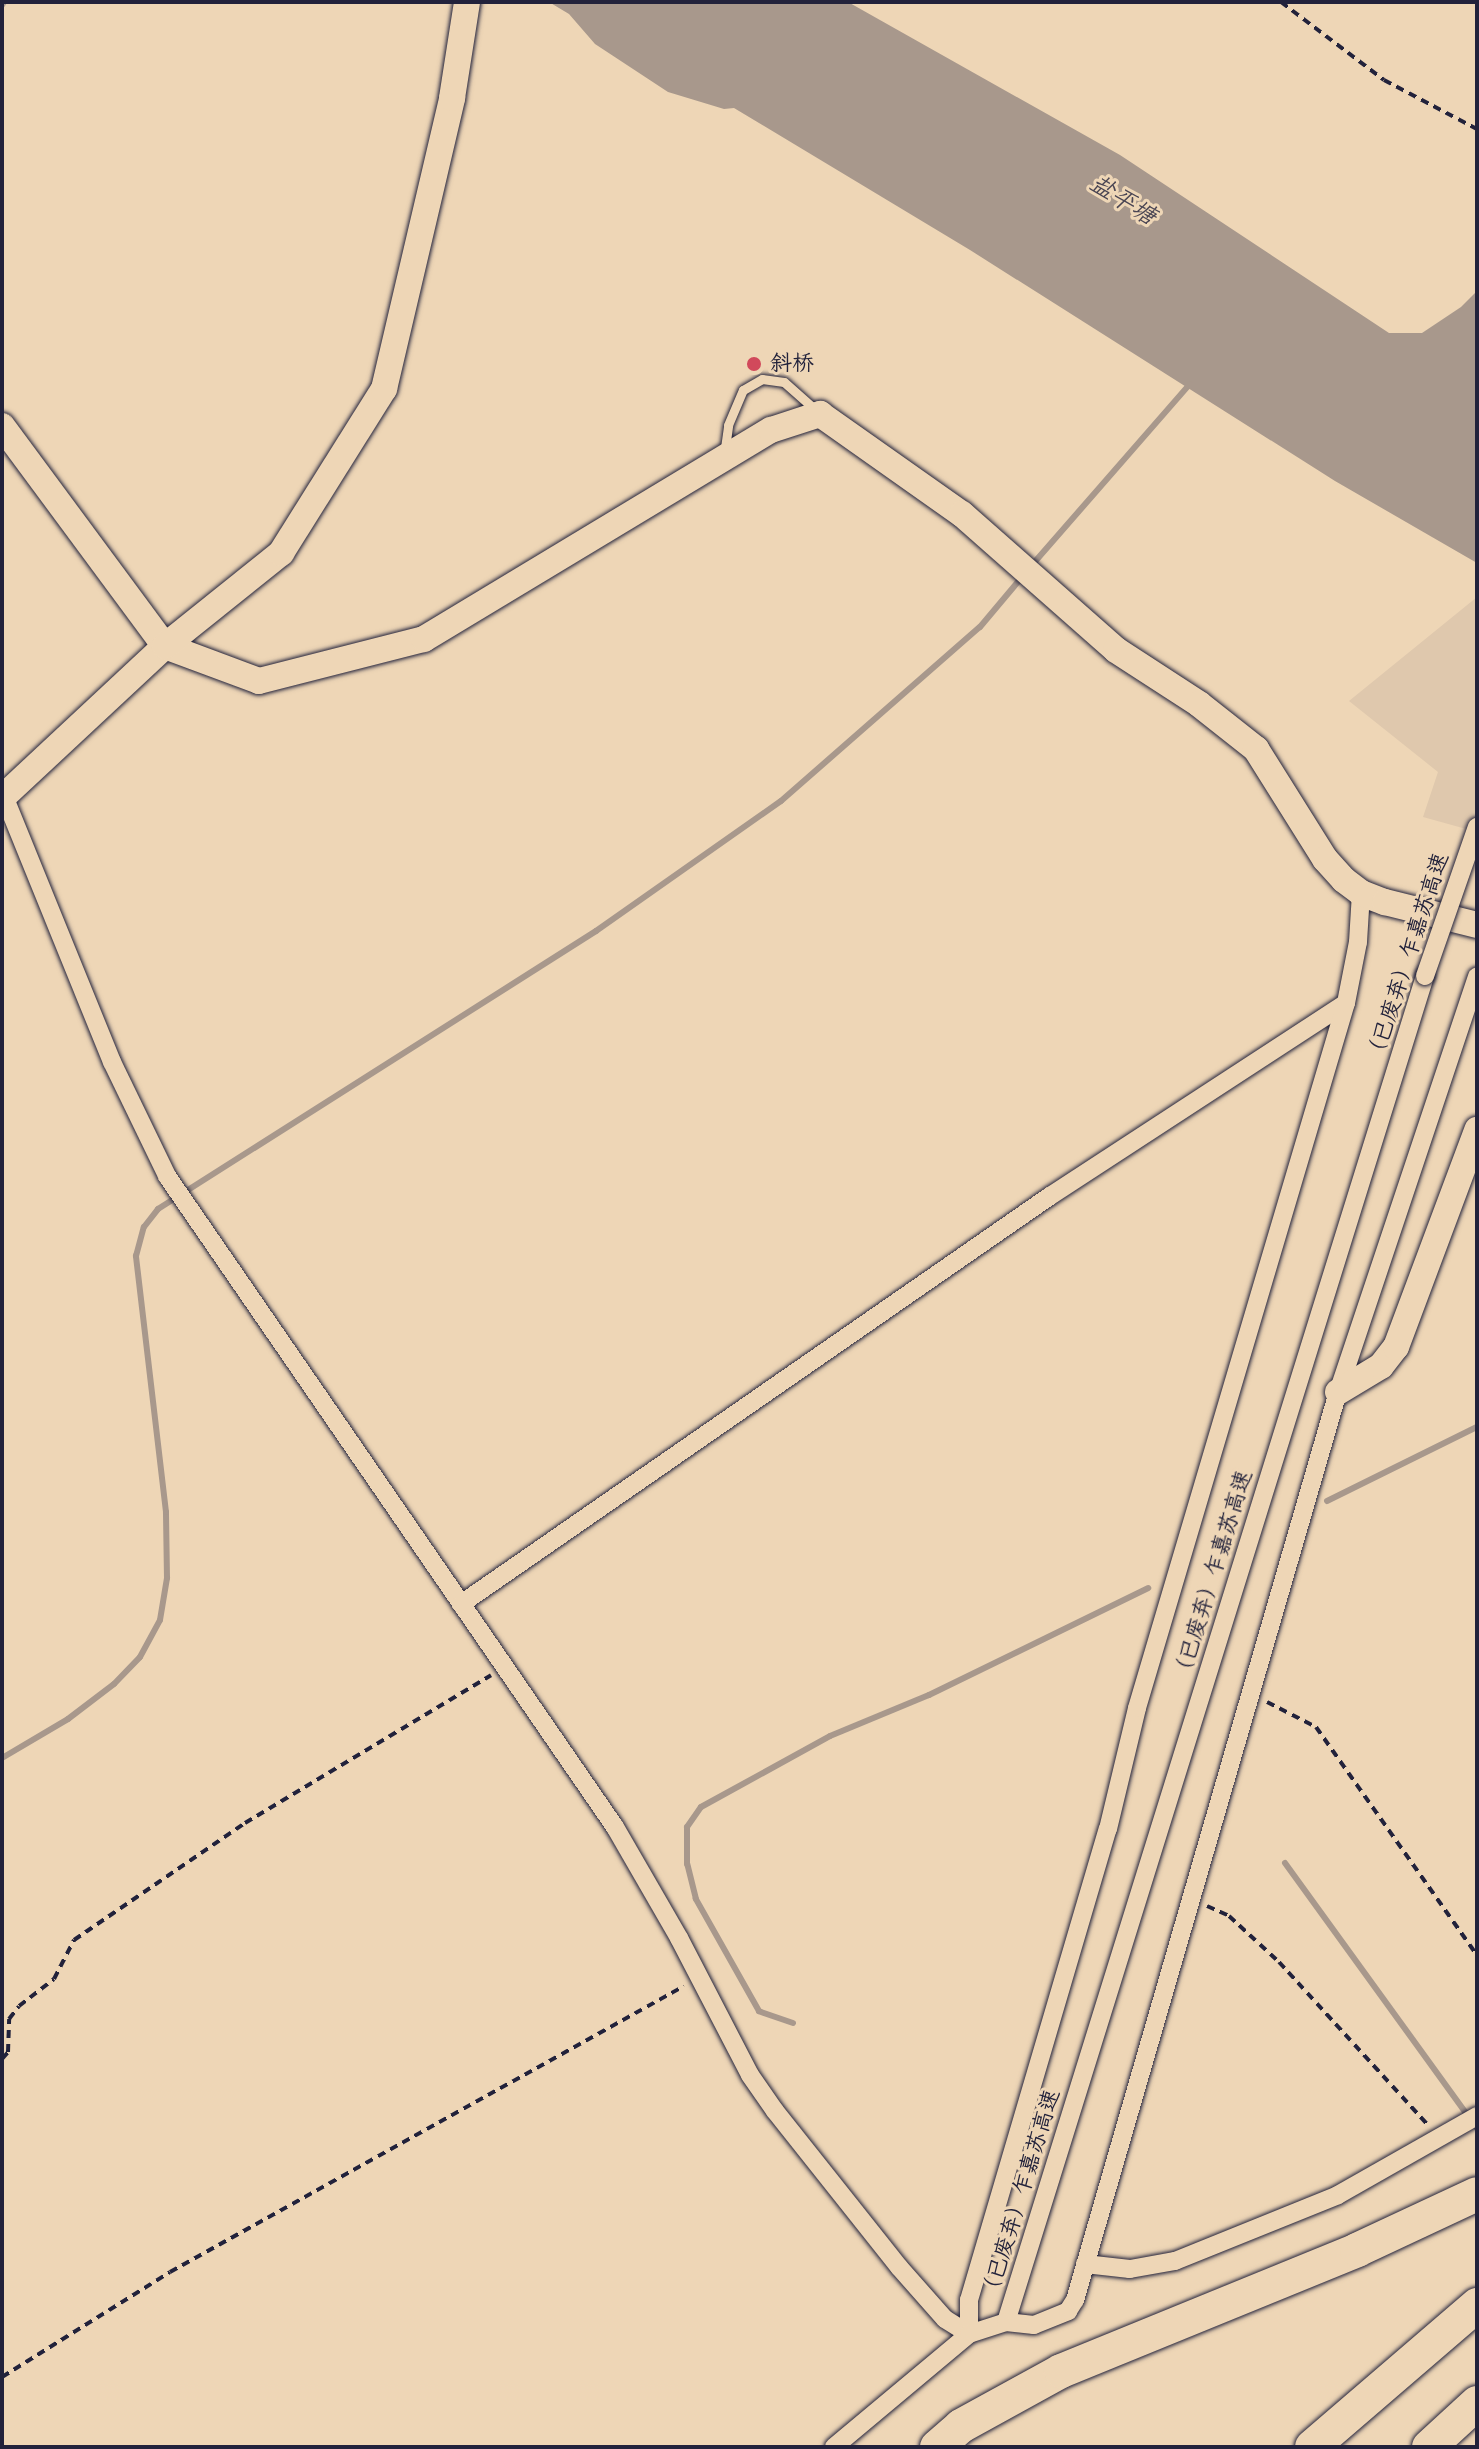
<!DOCTYPE html>
<meta charset="utf-8">
<style>
body{margin:0}
#map{position:relative;width:1479px;height:2449px;overflow:hidden;background:#eed6b6;font-family:"Comic Neue","LXGW WenKai TC",sans-serif}
div>[style]{position:absolute}
[style*='--x']{left:calc(var(--x)*1px);top:calc(var(--y)*1px);width:calc(var(--w)*1px);rotate:calc(var(--a)*1deg)}
.built>*{inset:0;background:#dfc8ad}
.water>*{inset:0;background:#a8988c}
.stream>*{height:6px;margin:-3px;padding:0 3px;transform-origin:3px;border-radius:3px;background:#a8988c}
.path>*{height:4px;margin-top:-2px;transform-origin:0;background:repeating-linear-gradient(90deg,#22223b 0 8px,transparent 0 14px)}
.roads{filter:drop-shadow(0 0 2px #22223b) drop-shadow(0 0 2px #22223b)}
.lane>*{height:9px;margin:-4.5px;padding:0 4.5px;transform-origin:4.5px;border-radius:4.5px;background:#eed6b6}
.street>*{height:18px;margin:-9px;padding:0 9px;transform-origin:9px;border-radius:9px;background:#eed6b6}
.secondary>*{height:26px;margin:-13px;padding:0 13px;transform-origin:13px;border-radius:13px;background:#eed6b6}
.highway>*{height:34px;margin:-17px;padding:0 17px;transform-origin:17px;border-radius:17px;background:#eed6b6}
.bridges{filter:drop-shadow(0 0 2px #22223b) drop-shadow(0 0 2px #22223b)}
.street-bridge>*{height:18px;margin:-9px;padding:0 9px;transform-origin:9px;border-radius:9px;background:#eed6b6}
.dots>*{width:22px;height:22px;translate:-50% -50%;box-sizing:border-box;border:4px solid #eed6b6;border-radius:50%}
span{translate:-50% -50%;white-space:nowrap;text-align:center;line-height:1.15;-webkit-text-stroke:6px #eed6b6;paint-order:stroke}
.poi-label{font-size:22px;color:#22223b}
.left{translate:0 -50%;text-align:left}
.street-label{font-size:22px;color:#22223b}
.water-label{font-size:24px;color:#4a4553;font-style:italic}
.frame{position:absolute;inset:0;border:4px solid #22223b;pointer-events:none}
</style>
<div id="map">
<div class="built">
<i style="clip-path:polygon(1477px 597px,1477px 832px,1423px 817px,1438px 772px,1349px 701px)"></i>
</div>
<div class="water">
<i style="clip-path:polygon(549px 2px,848px 2px,1120px 155px,1389px 333px,1422px 333px,1461px 307px,1477px 291px,1477px 563px,1335px 481px,970px 250px,734px 108px,724px 109px,668px 92px,595px 44px,569px 14px)"></i>
</div>
<div class="stream">
<i style="--x:2;--y:5;--w:4;--a:-56"></i>
<i style="--x:1032;--y:565;--w:240;--a:-48.9"></i>
<i style="--x:1327;--y:1501;--w:167;--a:-26.3"></i>
<i style="--x:2;--y:1758;--w:77;--a:-30.6"></i>
<i style="--x:68;--y:1719;--w:58;--a:-37.3"></i>
<i style="--x:114;--y:1684;--w:37;--a:-46"></i>
<i style="--x:140;--y:1657;--w:42;--a:-61.6"></i>
<i style="--x:160;--y:1620;--w:43;--a:-80.5"></i>
<i style="--x:167;--y:1578;--w:66;--a:-90.9"></i>
<i style="--x:166;--y:1512;--w:258;--a:-96.7"></i>
<i style="--x:136;--y:1256;--w:30;--a:-75"></i>
<i style="--x:144;--y:1227;--w:23;--a:-52"></i>
<i style="--x:158;--y:1209;--w:519;--a:-32.4"></i>
<i style="--x:596;--y:931;--w:226;--a:-35.1"></i>
<i style="--x:781;--y:801;--w:264;--a:-41.2"></i>
<i style="--x:980;--y:627;--w:65;--a:-50"></i>
<i style="--x:1285;--y:1863;--w:327;--a:54.1"></i>
<i style="--x:793;--y:2023;--w:36;--a:-161"></i>
<i style="--x:759;--y:2011;--w:129;--a:-119.4"></i>
<i style="--x:696;--y:1899;--w:36;--a:-104"></i>
<i style="--x:687;--y:1864;--w:37;--a:-90"></i>
<i style="--x:687;--y:1827;--w:24;--a:-55"></i>
<i style="--x:701;--y:1807;--w:147;--a:-28.8"></i>
<i style="--x:830;--y:1736;--w:107;--a:-22.5"></i>
<i style="--x:929;--y:1695;--w:244;--a:-26"></i>
</div>
<div class="path">
<i style="--x:1281;--y:2;--w:129;--a:37.1"></i>
<i style="--x:1384;--y:80;--w:105;--a:27.8"></i>
<i style="--x:1267;--y:1702;--w:55;--a:27"></i>
<i style="--x:1316;--y:1727;--w:279;--a:54.8"></i>
<i style="--x:1207;--y:1906;--w:24;--a:24"></i>
<i style="--x:1229;--y:1916;--w:68;--a:42.6"></i>
<i style="--x:1279;--y:1962;--w:219;--a:47.6"></i>
<i style="--x:2;--y:2059;--w:9;--a:-49"></i>
<i style="--x:8;--y:2052;--w:33;--a:-88"></i>
<i style="--x:9;--y:2019;--w:16;--a:-52"></i>
<i style="--x:19;--y:2006;--w:44;--a:-37.6"></i>
<i style="--x:54;--y:1979;--w:44;--a:-62.9"></i>
<i style="--x:74;--y:1940;--w:207;--a:-34.4"></i>
<i style="--x:245;--y:1823;--w:287;--a:-31"></i>
<i style="--x:2;--y:2377;--w:198;--a:-32"></i>
<i style="--x:170;--y:2272;--w:588;--a:-29.09"></i>
</div>
<div class="roads">
<div class="lane">
<i style="--x:724;--y:455;--w:30;--a:-82"></i>
<i style="--x:728;--y:425;--w:38;--a:-67"></i>
<i style="--x:743;--y:390;--w:22;--a:-30"></i>
<i style="--x:762;--y:379;--w:22;--a:8"></i>
<i style="--x:784;--y:382;--w:45;--a:41.4"></i>
</div>
<div class="street">
<i style="--x:4;--y:796;--w:287;--a:67.9"></i>
<i style="--x:112;--y:1062;--w:127;--a:64.2"></i>
<i style="--x:167;--y:1176;--w:790;--a:55.47"></i>
<i style="--x:615;--y:1827;--w:128;--a:60"></i>
<i style="--x:679;--y:1938;--w:154;--a:62.6"></i>
<i style="--x:750;--y:2075;--w:44;--a:55.2"></i>
<i style="--x:775;--y:2111;--w:199;--a:51.5"></i>
<i style="--x:899;--y:2267;--w:69;--a:48.5"></i>
<i style="--x:945;--y:2319;--w:28;--a:32"></i>
<i style="--x:461;--y:1604;--w:717;--a:-34.71"></i>
<i style="--x:1050;--y:1196;--w:353;--a:-33.1"></i>
<i style="--x:1085;--y:2264;--w:45;--a:6.3"></i>
<i style="--x:1130;--y:2269;--w:46;--a:-10.1"></i>
<i style="--x:1175;--y:2261;--w:176;--a:-22"></i>
<i style="--x:1338;--y:2195;--w:160;--a:-29.6"></i>
<i style="--x:1006;--y:2322;--w:1410;--a:-72.71"></i>
<i style="--x:969;--y:2334;--w:34;--a:-90"></i>
<i style="--x:969;--y:2300;--w:491;--a:-73.6"></i>
<i style="--x:1108;--y:1829;--w:124;--a:-76.5"></i>
<i style="--x:1137;--y:1708;--w:735;--a:-73.49"></i>
<i style="--x:1346;--y:1003;--w:62;--a:-78.9"></i>
<i style="--x:1358;--y:942;--w:49;--a:-86.5"></i>
<i style="--x:834;--y:2447;--w:176;--a:-39.9"></i>
<i style="--x:969;--y:2334;--w:39;--a:-18"></i>
<i style="--x:1006;--y:2322;--w:28;--a:6"></i>
<i style="--x:1034;--y:2325;--w:37;--a:-22"></i>
<i style="--x:1068;--y:2311;--w:13;--a:-58"></i>
<i style="--x:1075;--y:2300;--w:945;--a:-73.85"></i>
<i style="--x:1338;--y:1392;--w:438;--a:-71.5"></i>
</div>
<div class="secondary">
<i style="--x:2;--y:426;--w:274;--a:53.5"></i>
<i style="--x:165;--y:646;--w:100;--a:20.4"></i>
<i style="--x:259;--y:681;--w:170;--a:-14.3"></i>
<i style="--x:424;--y:639;--w:405;--a:-31.1"></i>
<i style="--x:771;--y:430;--w:52;--a:-18.1"></i>
<i style="--x:820;--y:414;--w:174;--a:35.2"></i>
<i style="--x:962;--y:514;--w:205;--a:41.4"></i>
<i style="--x:1116;--y:650;--w:99;--a:33"></i>
<i style="--x:1199;--y:704;--w:73;--a:38.3"></i>
<i style="--x:1256;--y:749;--w:130;--a:57.9"></i>
<i style="--x:1325;--y:859;--w:28;--a:48"></i>
<i style="--x:1344;--y:880;--w:21;--a:37"></i>
<i style="--x:1361;--y:893;--w:26;--a:21"></i>
<i style="--x:1385;--y:902;--w:95;--a:14"></i>
<i style="--x:2;--y:798;--w:223;--a:-43"></i>
<i style="--x:165;--y:646;--w:149;--a:-38.7"></i>
<i style="--x:281;--y:553;--w:194;--a:-57.9"></i>
<i style="--x:384;--y:389;--w:299;--a:-76.8"></i>
<i style="--x:452;--y:98;--w:97;--a:-81.1"></i>
<i style="--x:1338;--y:1392;--w:50;--a:-31.2"></i>
<i style="--x:1381;--y:1366;--w:24;--a:-52"></i>
<i style="--x:1396;--y:1347;--w:232;--a:-69.5"></i>
</div>
<div class="highway">
<i style="--x:937;--y:2447;--w:32;--a:-41"></i>
<i style="--x:961;--y:2426;--w:114;--a:-28.8"></i>
<i style="--x:1061;--y:2371;--w:320;--a:-22.2"></i>
<i style="--x:1357;--y:2250;--w:132;--a:-25"></i>
<i style="--x:1312;--y:2447;--w:218;--a:-40.7"></i>
<i style="--x:1429;--y:2447;--w:65;--a:-42.5"></i>
</div>
</div>
<div class="bridges">
<div class="street-bridge">
<i style="--x:1425;--y:976;--w:158;--a:-70.8"></i>
</div>
</div>
<div class="dots">
<i style="left:754px;top:364px;background:#d1495b"></i>
</div>
<div class="poi-label">
<span class="left" style="left:770px;top:364px">斜桥</span>
</div>
<div class="street-label">
<span style="left:1408px;top:958px;rotate:-72deg">（已废弃）乍嘉苏高速</span>
<span style="left:1213px;top:1576px;rotate:-73deg">（已废弃）乍嘉苏高速</span>
<span style="left:1021px;top:2195px;rotate:-73deg">（已废弃）乍嘉苏高速</span>
</div>
<div class="water-label">
<span style="left:1123px;top:200px;rotate:32deg">盐平塘</span>
</div>
<div class="frame"></div>
</div>
